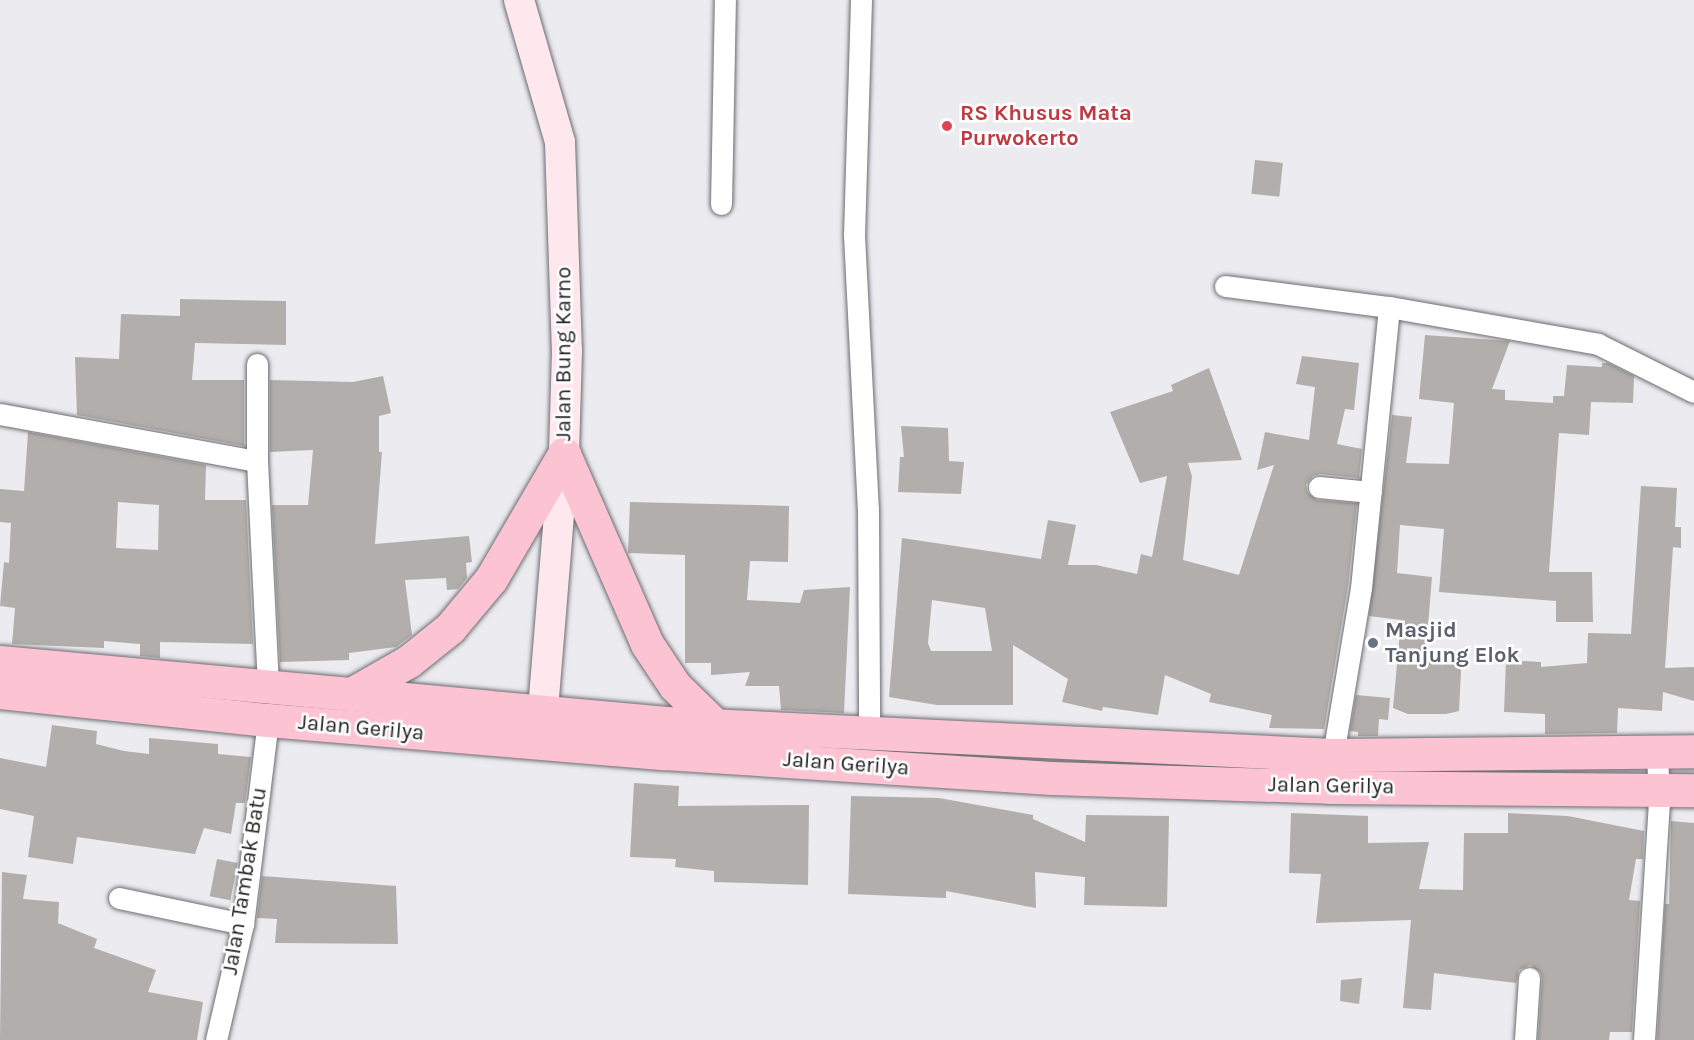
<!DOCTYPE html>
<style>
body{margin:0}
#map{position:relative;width:1694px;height:1040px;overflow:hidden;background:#ebebf0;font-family:Karla,sans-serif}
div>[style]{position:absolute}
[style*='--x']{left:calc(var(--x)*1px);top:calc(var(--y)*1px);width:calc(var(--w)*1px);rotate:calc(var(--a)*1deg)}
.building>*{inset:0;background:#b2aeab;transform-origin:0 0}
.roads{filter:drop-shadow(0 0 2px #6c6d71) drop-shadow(0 0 2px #6c6d71)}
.minor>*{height:21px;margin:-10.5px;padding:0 10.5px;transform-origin:10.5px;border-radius:10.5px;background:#fff}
.secondary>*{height:30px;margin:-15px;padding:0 15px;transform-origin:15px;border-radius:15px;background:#fee8ee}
.trunk>*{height:33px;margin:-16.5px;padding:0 16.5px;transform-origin:16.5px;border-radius:16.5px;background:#fcc3d2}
.dots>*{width:16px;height:16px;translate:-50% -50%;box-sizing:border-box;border:3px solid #fff;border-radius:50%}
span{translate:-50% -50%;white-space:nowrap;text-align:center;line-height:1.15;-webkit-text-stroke:5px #fff;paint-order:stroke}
.health-label{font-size:22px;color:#be3a42;font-weight:700}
.left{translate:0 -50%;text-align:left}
.street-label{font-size:22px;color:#242426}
.worship-label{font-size:22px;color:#5b616d;font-weight:700}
</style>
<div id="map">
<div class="building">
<i style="left:1255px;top:160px;width:28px;height:34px;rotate:6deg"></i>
<i style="clip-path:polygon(180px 299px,286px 301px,286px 345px,195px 343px,192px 380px,244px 380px,244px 446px,77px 415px,75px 357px,119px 359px,121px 314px,180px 316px)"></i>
<i style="clip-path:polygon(1425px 335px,1510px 341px,1492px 389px,1505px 390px,1505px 400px,1553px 403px,1553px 396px,1564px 396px,1567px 365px,1602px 367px,1602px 363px,1608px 363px,1634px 376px,1633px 403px,1591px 402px,1589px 435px,1559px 433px,1549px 572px,1592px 572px,1593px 622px,1556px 622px,1556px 601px,1439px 592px,1444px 529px,1400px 525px,1397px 573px,1432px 577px,1426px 650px,1462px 651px,1459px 711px,1446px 714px,1408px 714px,1393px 708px,1401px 620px,1369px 616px,1392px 415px,1412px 417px,1406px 463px,1449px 464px,1454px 403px,1419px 399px)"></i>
<i style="clip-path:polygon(evenodd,1302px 356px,1359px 363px,1354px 410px,1345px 409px,1337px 444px,1362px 449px,1359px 478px,1320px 474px,1313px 476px,1306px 485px,1308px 493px,1317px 500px,1357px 503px,1348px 586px,1324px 729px,1269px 728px,1272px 715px,1209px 702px,1211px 694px,1165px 675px,1158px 715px,1103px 707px,1102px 711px,1062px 702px,1068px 679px,1013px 645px,1013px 705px,937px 705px,889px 697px,902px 538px,1041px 559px,1048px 520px,1076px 525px,1068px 565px,1096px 565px,1137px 574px,1141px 554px,1152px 557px,1167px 476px,1140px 483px,1110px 412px,1173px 391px,1171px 385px,1209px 368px,1242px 460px,1188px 463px,1192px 476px,1183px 560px,1239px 575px,1274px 465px,1257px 470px,1265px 432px,1309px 440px,1315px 387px,1296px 384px,1302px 356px,932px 600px,985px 608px,992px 651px,931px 651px,928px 643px,932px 600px)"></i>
<i style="clip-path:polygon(383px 376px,391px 413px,379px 416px,379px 452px,382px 452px,375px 544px,469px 536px,472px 562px,466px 563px,467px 578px,458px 589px,447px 590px,446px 578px,405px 580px,412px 635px,396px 647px,349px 653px,349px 660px,280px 662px,272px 505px,308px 505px,313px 450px,270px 452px,270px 380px,353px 382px)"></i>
<i style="clip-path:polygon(901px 426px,948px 428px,949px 461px,964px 462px,961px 494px,898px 492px,900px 457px,904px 457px)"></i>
<i style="clip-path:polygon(evenodd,28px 432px,206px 465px,205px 500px,246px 500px,253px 644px,160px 642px,160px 658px,140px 656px,140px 644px,104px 641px,104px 648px,12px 644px,15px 608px,0 606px,4px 562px,9px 563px,11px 523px,0 522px,0 489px,24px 491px,28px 432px,118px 502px,159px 505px,158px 550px,116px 548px,118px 502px)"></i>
<i style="clip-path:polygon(1641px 486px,1677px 488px,1675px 527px,1681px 527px,1681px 548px,1673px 547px,1665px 668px,1694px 667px,1694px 701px,1663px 692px,1662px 711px,1618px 708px,1617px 733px,1545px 734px,1545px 714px,1504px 712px,1506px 660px,1541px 662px,1541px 667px,1587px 663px,1588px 633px,1631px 634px)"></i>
<i style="clip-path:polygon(630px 502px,789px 506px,788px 562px,750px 561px,747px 600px,800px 603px,804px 590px,850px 587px,844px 713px,781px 710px,779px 686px,745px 686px,750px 672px,711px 675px,711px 663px,685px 663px,685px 555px,628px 553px)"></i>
<i style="clip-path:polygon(1356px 695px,1390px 698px,1388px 720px,1379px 719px,1378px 736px,1358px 736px,1358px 732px,1350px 731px)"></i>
<i style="clip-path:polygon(52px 725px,97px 731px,96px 744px,124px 751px,149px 754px,149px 738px,218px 744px,218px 754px,251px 757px,245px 803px,236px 803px,231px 834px,204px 828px,195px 854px,77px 837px,73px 864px,28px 857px,34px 816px,0 809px,0 758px,46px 767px)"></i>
<i style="clip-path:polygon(634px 783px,679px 786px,678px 806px,809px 805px,808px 885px,714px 882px,714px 871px,675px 867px,676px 859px,630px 857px)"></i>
<i style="clip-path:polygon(851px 796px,939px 798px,1033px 815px,1033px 819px,1085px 842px,1086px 815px,1169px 816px,1167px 907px,1084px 905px,1085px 877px,1035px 872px,1036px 908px,946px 891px,946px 898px,848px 894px)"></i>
<i style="clip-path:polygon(1291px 813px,1368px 816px,1368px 843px,1429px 842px,1419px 889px,1463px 890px,1464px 833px,1508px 833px,1508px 813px,1568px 816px,1644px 831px,1643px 859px,1636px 859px,1629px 900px,1640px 901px,1632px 1032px,1610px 1032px,1609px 1040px,1538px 1040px,1542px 978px,1540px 972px,1530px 965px,1519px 970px,1516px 983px,1434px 973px,1431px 1010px,1403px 1008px,1411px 920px,1316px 923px,1321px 874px,1289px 873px)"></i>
<i style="clip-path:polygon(1671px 821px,1694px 823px,1694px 1040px,1657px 1040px,1665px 904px,1669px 904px)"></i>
<i style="left:217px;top:859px;width:21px;height:38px;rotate:11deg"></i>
<i style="clip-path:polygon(2px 872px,27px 875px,23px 899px,59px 902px,58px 923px,97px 939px,94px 948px,156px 970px,148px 992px,203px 1002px,197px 1040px,0 1040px)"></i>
<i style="clip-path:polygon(262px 876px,396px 886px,398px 944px,275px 943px,277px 919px,257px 918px)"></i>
<i style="clip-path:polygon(1362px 978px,1359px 1004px,1340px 1001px,1341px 980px)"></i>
</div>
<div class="roads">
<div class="minor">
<i style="--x:861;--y:0;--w:235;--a:91.7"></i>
<i style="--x:854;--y:235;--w:274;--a:87.1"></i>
<i style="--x:868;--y:509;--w:224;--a:89.7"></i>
<i style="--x:721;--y:204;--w:204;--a:-88.9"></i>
<i style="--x:1225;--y:286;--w:165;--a:7.3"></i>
<i style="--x:257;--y:364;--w:97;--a:90"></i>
<i style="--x:0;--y:414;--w:261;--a:10.4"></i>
<i style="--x:257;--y:461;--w:224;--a:87.2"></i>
<i style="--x:1319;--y:487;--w:52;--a:5.5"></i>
<i style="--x:1333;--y:755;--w:169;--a:-80.5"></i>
<i style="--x:1361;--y:588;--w:282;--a:-84.3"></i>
<i style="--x:1389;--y:307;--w:212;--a:10"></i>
<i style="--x:1598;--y:344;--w:107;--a:26.6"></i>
<i style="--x:119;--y:898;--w:127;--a:11.8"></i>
<i style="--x:216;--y:1040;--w:119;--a:-76.9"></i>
<i style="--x:243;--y:924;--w:206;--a:-83"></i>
<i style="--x:1525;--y:1040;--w:62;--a:-86.3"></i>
<i style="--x:1644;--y:1040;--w:236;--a:-86.4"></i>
<i style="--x:1659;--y:804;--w:53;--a:-92.2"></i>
</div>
<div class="secondary">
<i style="--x:519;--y:0;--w:148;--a:73.9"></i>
<i style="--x:560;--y:142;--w:209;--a:88.1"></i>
<i style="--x:567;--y:351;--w:103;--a:91.7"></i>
<i style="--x:564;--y:454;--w:259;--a:94.7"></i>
</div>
<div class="trunk">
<i style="--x:564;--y:454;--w:207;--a:66.4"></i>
<i style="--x:647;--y:644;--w:50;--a:56.3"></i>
<i style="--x:675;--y:686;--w:56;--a:44.3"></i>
<i style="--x:0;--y:662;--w:669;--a:5.23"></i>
<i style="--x:666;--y:723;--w:668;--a:2.75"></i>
<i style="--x:1333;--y:755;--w:361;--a:-0.6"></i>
<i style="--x:0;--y:692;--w:269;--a:6"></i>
<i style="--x:268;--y:720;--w:397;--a:4.8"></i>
<i style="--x:664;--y:753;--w:388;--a:3.7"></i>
<i style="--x:1051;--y:778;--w:279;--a:1.8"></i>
<i style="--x:1330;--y:787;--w:364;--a:0.5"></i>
<i style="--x:353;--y:693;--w:64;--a:-29.7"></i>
<i style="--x:409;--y:661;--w:53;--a:-38.8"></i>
<i style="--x:450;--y:628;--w:64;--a:-50.1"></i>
<i style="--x:491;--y:579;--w:145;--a:-59.7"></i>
</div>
</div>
<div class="dots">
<i style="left:947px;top:126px;background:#e0444e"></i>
<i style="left:1373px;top:643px;background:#6b7280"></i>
</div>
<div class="health-label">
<span class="left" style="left:960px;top:126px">RS Khusus Mata<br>Purwokerto</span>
</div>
<div class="street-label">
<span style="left:564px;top:354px;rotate:-90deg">Jalan Bung Karno</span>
<span style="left:361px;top:728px;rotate:5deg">Jalan Gerilya</span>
<span style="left:846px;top:764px;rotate:4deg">Jalan Gerilya</span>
<span style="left:1331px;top:786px;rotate:1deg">Jalan Gerilya</span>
<span style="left:245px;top:881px;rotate:-81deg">Jalan Tambak Batu</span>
</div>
<div class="worship-label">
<span class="left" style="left:1385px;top:643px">Masjid<br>Tanjung Elok</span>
</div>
</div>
